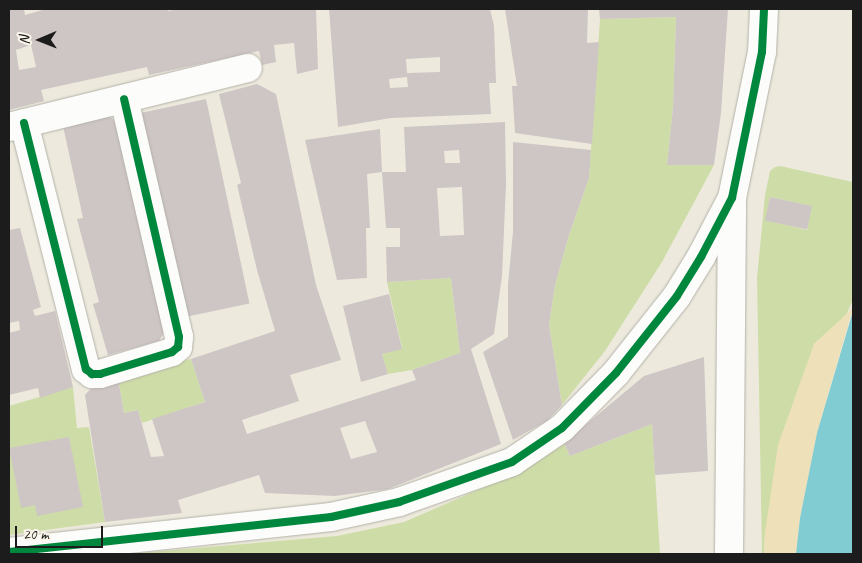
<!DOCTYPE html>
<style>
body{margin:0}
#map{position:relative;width:862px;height:563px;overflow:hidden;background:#edeadd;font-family:Caveat,sans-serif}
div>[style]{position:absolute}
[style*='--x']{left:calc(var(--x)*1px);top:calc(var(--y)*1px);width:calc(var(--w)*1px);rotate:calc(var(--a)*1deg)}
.green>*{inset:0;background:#cedda7}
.sand>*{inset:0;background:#eee1ba}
.water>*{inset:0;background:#81ccd2}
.building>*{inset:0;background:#cec5c5;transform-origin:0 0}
.roads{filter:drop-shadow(0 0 1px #b3b1a9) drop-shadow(0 0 1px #b3b1a9)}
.minor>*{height:28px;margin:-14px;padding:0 14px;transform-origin:14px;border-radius:14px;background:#fcfcfa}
.cycleway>*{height:8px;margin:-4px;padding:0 4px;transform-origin:4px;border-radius:4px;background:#00873e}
span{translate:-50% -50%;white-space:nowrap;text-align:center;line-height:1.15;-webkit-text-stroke:4.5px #fbf7ec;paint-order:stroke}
.frame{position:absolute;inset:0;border:10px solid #1c1c1c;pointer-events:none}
.north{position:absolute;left:15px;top:15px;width:50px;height:50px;-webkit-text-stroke:4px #fbf7ec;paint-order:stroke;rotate:269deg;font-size:14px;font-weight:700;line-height:20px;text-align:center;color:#1c1c1c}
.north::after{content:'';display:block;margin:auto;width:18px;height:22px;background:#1c1c1c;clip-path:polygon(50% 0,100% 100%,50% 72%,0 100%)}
.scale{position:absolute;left:15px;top:526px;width:88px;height:22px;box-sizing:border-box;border:2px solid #1c1c1c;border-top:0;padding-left:6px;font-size:15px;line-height:18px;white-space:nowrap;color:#1c1c1c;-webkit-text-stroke:4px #fbf7ec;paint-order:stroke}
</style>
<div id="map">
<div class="green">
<i style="clip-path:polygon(676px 17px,673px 108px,667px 165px,714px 165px,662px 262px,605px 351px,562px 405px,549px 325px,555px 285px,569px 235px,589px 178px,600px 19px)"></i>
<i style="clip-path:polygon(evenodd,780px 166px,853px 182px,853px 299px,846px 316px,814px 344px,765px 533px,764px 554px,762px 554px,757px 278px,765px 195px,770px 171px,775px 167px,780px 166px,770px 197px,811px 206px,807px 230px,766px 220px,770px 197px)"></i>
<i style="clip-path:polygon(451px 278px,460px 353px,412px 370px,388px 374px,382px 354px,402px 348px,387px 282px)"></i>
<i style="clip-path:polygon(191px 359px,205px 402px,142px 423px,138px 410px,124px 413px,118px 378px)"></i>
<i style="clip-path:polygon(73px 387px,77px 428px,89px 427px,105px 522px,9px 535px,9px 406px)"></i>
<i style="clip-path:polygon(652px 424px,660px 554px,127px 554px,337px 536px,404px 522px,519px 472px,564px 443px,570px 456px)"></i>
</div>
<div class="sand">
<i style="clip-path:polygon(853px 308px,817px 433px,800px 518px,796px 554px,764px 554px,765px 533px,778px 445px,814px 344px)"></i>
</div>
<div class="water">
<i style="clip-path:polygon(853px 311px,853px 554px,796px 554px,800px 518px,817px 433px)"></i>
</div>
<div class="building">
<i style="clip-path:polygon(evenodd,9px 9px,24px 9px,25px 15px,46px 9px,167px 9px,168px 11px,178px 9px,316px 9px,318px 69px,297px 74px,294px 43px,274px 45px,276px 62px,262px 65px,259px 51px,149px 75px,147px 67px,41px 90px,44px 101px,9px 110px,9px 9px,31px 45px,36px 67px,19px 70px,16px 50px,31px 45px)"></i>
<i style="clip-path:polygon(evenodd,329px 9px,490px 9px,494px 26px,496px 83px,489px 83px,491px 114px,391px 118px,338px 127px,329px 9px,440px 57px,440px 72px,407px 73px,406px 59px,440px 57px,329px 9px,407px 77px,408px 87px,390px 88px,389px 79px,407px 77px)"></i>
<i style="clip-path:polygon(505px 9px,588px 9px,587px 43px,599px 42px,592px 144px,515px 133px,512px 86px,517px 86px)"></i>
<i style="clip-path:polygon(599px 9px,728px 9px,721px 113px,714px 165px,667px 165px,673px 108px,676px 17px,600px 19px)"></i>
<i style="clip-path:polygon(evenodd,257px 84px,276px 94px,316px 285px,341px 360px,290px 375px,299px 401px,242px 420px,247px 434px,416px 380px,412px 370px,460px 353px,451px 278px,387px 282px,386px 247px,400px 247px,400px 228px,386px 228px,382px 172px,406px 172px,404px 127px,505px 122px,506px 184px,502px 276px,494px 334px,471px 349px,501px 444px,388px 489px,335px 496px,265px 493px,259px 475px,178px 500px,182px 513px,105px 522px,85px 395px,97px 382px,118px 378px,124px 413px,138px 410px,151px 457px,164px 456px,152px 419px,205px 402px,191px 359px,275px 331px,257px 270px,237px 185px,241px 183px,219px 94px,257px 84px,459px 150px,460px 163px,445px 163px,444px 151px,459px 150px,257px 84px,462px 187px,464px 235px,440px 236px,437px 188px,462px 187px,257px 84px,365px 421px,377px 452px,351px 459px,340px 428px,365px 421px)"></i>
<i style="left:206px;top:99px;width:209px;height:67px;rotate:78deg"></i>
<i style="clip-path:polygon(107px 115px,121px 125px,169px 324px,159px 341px,108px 355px,93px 304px,99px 302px,77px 219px,83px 218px,63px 126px)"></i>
<i style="clip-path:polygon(380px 129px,382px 172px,367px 174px,370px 228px,366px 228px,367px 278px,337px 280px,305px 140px)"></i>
<i style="clip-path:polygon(513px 142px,591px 150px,589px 178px,569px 235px,555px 285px,549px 325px,562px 405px,548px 420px,513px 440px,483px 352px,508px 337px,508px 284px,513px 232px)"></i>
<i style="left:770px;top:197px;width:43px;height:24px;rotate:12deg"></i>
<i style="clip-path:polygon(20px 228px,41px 307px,33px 310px,35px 316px,55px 311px,73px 387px,40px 398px,38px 388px,9px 395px,9px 333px,20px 330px,19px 321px,9px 323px,9px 230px)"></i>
<i style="clip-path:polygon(389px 294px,402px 349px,382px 354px,388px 374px,361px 382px,343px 306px)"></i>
<i style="clip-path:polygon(704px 357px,708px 471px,655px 475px,652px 424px,570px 456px,564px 443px,644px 376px)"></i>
<i style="clip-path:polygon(69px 437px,83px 507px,37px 516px,35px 505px,21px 508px,9px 448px)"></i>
</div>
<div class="roads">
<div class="minor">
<i style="--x:24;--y:123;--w:254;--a:75.9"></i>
<i style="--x:86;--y:369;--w:8;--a:40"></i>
<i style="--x:92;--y:374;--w:8;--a:0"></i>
<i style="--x:100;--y:374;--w:75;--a:-17"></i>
<i style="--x:172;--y:352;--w:8;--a:-40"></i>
<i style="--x:178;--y:347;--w:10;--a:-84"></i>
<i style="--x:179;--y:337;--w:244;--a:-103"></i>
<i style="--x:9;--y:127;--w:246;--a:-13.9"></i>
<i style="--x:9;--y:552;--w:324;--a:-6.2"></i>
<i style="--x:331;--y:517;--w:70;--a:-12.4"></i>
<i style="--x:399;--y:502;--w:120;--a:-19.5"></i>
<i style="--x:512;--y:462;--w:60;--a:-34.2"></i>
<i style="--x:562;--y:428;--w:77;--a:-45.5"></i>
<i style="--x:616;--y:373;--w:98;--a:-51.6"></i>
<i style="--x:677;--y:296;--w:46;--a:-58.4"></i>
<i style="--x:701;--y:257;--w:67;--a:-62.3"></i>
<i style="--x:732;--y:198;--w:149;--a:-78.4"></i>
<i style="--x:762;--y:52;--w:43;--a:-87.3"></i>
<i style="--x:729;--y:554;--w:351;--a:-89.5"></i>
</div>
</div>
<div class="cycleway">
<i style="--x:24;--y:123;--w:254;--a:75.9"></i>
<i style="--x:86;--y:369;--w:8;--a:40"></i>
<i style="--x:92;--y:374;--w:8;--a:0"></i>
<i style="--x:100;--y:374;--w:75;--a:-17"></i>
<i style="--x:172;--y:352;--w:8;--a:-40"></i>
<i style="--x:178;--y:347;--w:10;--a:-84"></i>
<i style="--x:179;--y:337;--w:244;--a:-103"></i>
<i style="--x:9;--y:552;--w:324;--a:-6.2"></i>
<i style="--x:331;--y:517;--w:70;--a:-12.4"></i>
<i style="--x:399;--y:502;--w:120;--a:-19.5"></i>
<i style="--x:512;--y:462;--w:60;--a:-34.2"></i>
<i style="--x:562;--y:428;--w:77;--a:-45.5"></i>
<i style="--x:616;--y:373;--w:98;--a:-51.6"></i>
<i style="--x:677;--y:296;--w:46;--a:-58.4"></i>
<i style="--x:701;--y:257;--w:67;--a:-62.3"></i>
<i style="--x:732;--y:198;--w:149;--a:-78.4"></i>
<i style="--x:762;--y:52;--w:43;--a:-87.3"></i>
</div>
<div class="frame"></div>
<div class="north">N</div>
<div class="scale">20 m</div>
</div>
